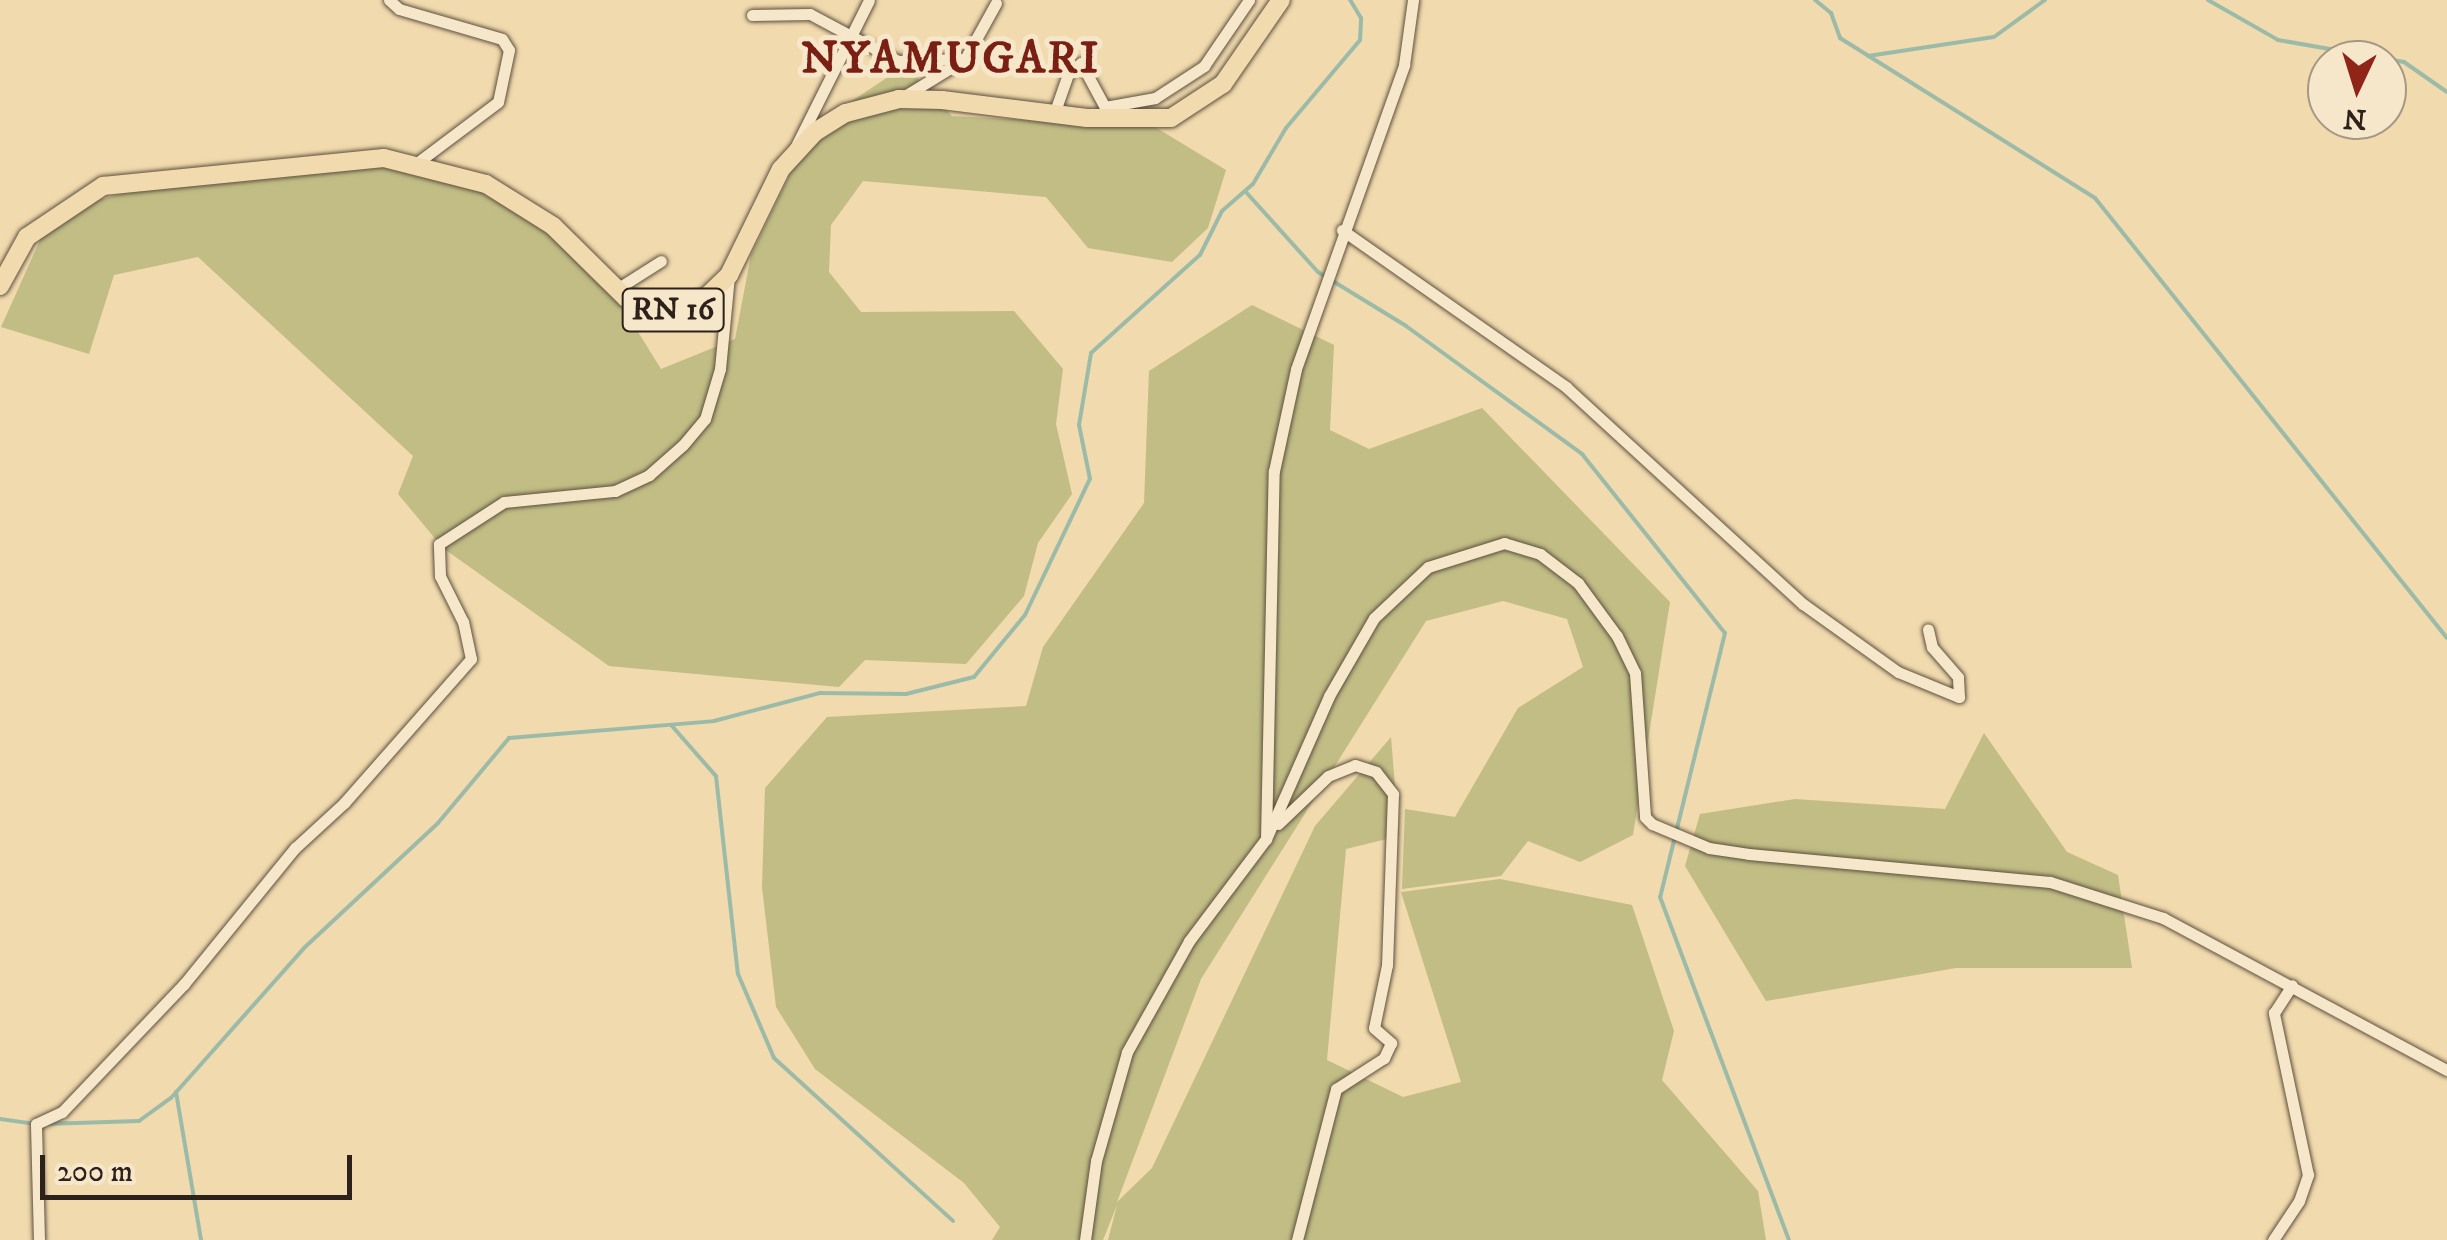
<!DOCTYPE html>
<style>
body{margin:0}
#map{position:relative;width:2447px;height:1240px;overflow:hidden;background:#f1daad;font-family:"IM FELL DW Pica",serif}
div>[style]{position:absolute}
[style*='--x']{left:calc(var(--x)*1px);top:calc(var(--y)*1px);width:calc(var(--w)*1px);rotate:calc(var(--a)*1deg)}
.green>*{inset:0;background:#c1bd85}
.stream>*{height:4px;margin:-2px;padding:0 2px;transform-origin:2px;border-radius:2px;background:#9bbba8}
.roads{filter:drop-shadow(0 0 2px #5d5040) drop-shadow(0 0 2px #5d5040)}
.street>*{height:11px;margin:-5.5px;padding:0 5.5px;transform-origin:5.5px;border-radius:5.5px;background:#f6e7ca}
.primary>*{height:18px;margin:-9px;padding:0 9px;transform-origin:9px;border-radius:9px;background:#f1daad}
span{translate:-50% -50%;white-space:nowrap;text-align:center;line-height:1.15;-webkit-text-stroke:10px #f6e7ca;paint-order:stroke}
.shield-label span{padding:2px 8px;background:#f6e7ca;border:2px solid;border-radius:8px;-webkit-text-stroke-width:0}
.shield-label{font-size:32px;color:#2c221b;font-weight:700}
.district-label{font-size:45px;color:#7a1f14;font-weight:700;letter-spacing:2.5px}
.north{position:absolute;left:2307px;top:40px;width:100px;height:100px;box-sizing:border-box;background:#f6e7ca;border:2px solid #a59884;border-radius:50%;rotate:184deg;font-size:28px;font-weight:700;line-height:40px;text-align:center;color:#2c221b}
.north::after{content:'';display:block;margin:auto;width:35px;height:45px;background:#8f2418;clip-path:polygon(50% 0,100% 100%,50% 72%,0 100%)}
.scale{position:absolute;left:40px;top:1155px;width:312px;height:45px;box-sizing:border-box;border:5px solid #2c221b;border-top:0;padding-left:12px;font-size:30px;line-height:35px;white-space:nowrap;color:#2c221b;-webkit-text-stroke:8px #f6e7ca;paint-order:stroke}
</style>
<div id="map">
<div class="green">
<i style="clip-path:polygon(906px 65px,952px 116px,1155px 127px,1226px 170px,1208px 228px,1172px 262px,1088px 248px,1046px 197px,863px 181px,831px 225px,829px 272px,861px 312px,1014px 311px,1063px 369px,1056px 424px,1072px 494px,1038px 543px,1024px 596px,966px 664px,865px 660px,839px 687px,609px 666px,443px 548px,398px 494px,413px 456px,198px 257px,114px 275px,89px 354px,1px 327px,41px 238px,98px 200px,232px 165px,392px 156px,509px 187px,588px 251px,661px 369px,735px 339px,751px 255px,813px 127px)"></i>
<i style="clip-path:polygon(1252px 305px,1334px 345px,1330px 430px,1369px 449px,1482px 408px,1670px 602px,1633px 835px,1580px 862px,1528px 841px,1501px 876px,1402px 889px,1405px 809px,1455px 817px,1518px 708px,1583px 667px,1567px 619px,1503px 601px,1426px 621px,1201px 979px,1117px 1202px,1152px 1168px,1315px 826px,1391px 737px,1399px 836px,1346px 849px,1327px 1060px,1403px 1097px,1461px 1082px,1401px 892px,1500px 879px,1632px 905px,1674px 1031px,1662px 1080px,1758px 1191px,1766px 1240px,1108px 1240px,1117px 1205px,1103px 1240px,992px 1240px,1000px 1227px,964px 1183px,815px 1069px,776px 1007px,762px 887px,765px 788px,827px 717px,1026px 706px,1043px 647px,1144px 503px,1149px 371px)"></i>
<i style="clip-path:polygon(1984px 733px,2067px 852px,2118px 875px,2132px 968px,1956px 968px,1766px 1001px,1685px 866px,1700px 814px,1795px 799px,1945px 809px)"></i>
</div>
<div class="stream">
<i style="--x:1815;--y:0;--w:21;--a:39"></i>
<i style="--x:1831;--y:13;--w:27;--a:70"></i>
<i style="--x:1840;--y:38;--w:301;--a:32.1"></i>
<i style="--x:2095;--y:198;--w:563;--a:51.34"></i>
<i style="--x:2208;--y:0;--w:81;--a:29.7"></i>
<i style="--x:2278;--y:40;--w:128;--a:9.9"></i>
<i style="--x:2404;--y:62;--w:52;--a:34.9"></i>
<i style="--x:1868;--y:56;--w:127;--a:-8.6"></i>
<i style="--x:1994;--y:37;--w:63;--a:-36"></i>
<i style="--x:1245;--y:191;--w:109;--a:48"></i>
<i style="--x:1318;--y:272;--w:103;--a:31.5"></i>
<i style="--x:1406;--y:326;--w:218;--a:36"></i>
<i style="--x:1582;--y:454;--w:229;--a:51.4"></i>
<i style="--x:1725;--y:633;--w:272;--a:103.8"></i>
<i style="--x:1660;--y:897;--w:366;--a:69.4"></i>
<i style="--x:672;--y:726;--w:67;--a:48.7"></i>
<i style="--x:716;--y:776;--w:199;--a:83.7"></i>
<i style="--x:738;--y:974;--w:91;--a:66.8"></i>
<i style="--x:774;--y:1058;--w:242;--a:42.3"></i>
<i style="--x:176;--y:1092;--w:150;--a:80.4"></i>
<i style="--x:0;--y:1119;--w:35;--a:8"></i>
<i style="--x:44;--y:1124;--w:95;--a:-1.8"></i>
<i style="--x:139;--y:1121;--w:39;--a:-36"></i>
<i style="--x:171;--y:1098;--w:200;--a:-48.4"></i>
<i style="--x:304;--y:948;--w:183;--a:-43"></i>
<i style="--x:438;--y:823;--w:111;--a:-50.1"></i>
<i style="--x:509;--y:738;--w:206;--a:-4.7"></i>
<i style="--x:714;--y:721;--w:110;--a:-14.8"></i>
<i style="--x:820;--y:693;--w:86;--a:0.7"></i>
<i style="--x:906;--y:694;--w:70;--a:-14"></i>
<i style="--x:974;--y:677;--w:80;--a:-50.6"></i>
<i style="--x:1025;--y:615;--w:151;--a:-64.5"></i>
<i style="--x:1090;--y:479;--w:55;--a:-101.5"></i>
<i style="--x:1079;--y:425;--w:73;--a:-80.5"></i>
<i style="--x:1091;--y:353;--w:147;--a:-42"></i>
<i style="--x:1200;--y:255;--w:49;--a:-63.4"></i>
<i style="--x:1222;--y:211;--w:41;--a:-41.1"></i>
<i style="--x:1253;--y:184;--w:65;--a:-59.5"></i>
<i style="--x:1286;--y:128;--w:115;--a:-49.9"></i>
<i style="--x:1360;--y:40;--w:22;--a:-87"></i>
<i style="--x:1361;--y:18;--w:21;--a:-121"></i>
</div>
<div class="roads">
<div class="street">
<i style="--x:389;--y:0;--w:13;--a:42"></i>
<i style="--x:399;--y:9;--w:107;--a:16.2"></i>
<i style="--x:502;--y:39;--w:13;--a:58"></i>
<i style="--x:509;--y:50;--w:53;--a:101.9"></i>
<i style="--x:498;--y:102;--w:100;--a:143.1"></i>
<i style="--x:752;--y:15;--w:58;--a:-1"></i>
<i style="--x:810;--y:14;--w:100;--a:28.1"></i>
<i style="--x:898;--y:61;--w:67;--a:-1.7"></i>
<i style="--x:903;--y:97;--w:73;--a:-31.5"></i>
<i style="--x:965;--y:59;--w:64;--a:-61"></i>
<i style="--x:1105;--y:107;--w:51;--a:-10.2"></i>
<i style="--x:1155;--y:98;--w:59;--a:-33.1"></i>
<i style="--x:1204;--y:66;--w:80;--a:-55.7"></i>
<i style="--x:1054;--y:114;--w:42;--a:-70.7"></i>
<i style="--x:1068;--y:74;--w:17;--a:-40"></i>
<i style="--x:1081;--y:63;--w:55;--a:61.6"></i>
<i style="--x:795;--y:148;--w:165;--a:-63.4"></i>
<i style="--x:1342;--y:230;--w:274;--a:35"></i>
<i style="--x:1566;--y:387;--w:321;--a:42.5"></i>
<i style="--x:1803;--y:604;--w:117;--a:35.6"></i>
<i style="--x:1898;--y:672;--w:66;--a:22.3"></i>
<i style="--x:1959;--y:697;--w:20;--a:-93"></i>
<i style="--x:1958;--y:677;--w:40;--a:-131"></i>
<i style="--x:1932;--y:647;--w:18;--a:-103"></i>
<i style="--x:617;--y:289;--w:52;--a:-32.5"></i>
<i style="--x:1278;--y:824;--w:69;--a:-43.8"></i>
<i style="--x:1328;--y:776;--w:29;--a:-22"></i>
<i style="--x:1355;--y:765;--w:22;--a:18"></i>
<i style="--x:1376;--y:772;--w:28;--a:52"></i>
<i style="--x:1393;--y:794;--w:171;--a:92"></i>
<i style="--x:1387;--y:965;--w:64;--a:101.7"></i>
<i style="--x:1374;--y:1028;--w:23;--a:41"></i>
<i style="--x:1391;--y:1043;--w:17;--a:115"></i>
<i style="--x:1384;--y:1058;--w:57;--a:147.1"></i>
<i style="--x:1336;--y:1089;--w:156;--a:104.5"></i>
<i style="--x:1266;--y:839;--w:156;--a:-66.2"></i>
<i style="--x:1329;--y:696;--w:90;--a:-60"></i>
<i style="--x:1374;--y:618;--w:74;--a:-43.4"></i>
<i style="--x:1428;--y:567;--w:80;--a:-17.5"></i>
<i style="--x:1504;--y:543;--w:38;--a:17"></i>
<i style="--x:1540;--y:554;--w:48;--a:37.3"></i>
<i style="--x:1578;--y:583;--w:66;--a:53.7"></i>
<i style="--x:1617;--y:636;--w:41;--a:64.1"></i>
<i style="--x:1635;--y:673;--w:144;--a:86"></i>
<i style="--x:1645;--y:817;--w:10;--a:45"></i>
<i style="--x:1652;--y:824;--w:62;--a:22.8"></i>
<i style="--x:1709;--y:848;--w:40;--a:8.5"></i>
<i style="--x:1749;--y:854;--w:302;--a:5.3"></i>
<i style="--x:2050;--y:882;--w:119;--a:17.7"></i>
<i style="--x:2163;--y:918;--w:322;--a:28.2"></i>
<i style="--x:39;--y:1240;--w:116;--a:-91.5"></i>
<i style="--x:36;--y:1124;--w:29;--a:-25"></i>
<i style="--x:62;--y:1112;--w:177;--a:-46.4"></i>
<i style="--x:184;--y:984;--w:176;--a:-50.8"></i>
<i style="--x:295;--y:848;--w:67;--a:-42.6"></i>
<i style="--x:344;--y:803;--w:192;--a:-48.6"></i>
<i style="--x:471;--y:659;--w:38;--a:-102"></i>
<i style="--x:463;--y:622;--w:51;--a:-116.6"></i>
<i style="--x:440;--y:576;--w:32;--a:-92"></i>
<i style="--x:439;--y:544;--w:77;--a:-32.9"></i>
<i style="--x:504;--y:502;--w:112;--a:-5.7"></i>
<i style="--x:615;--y:491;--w:38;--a:-25"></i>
<i style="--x:649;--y:475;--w:45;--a:-41.4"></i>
<i style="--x:683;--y:445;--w:34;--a:-50"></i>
<i style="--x:705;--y:419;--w:52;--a:-73.3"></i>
<i style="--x:720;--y:369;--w:94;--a:-84.5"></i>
<i style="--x:1085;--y:1240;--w:80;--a:-82.1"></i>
<i style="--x:1096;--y:1161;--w:113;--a:-74.1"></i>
<i style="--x:1127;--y:1052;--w:127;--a:-60.8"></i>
<i style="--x:1189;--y:941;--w:128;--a:-53"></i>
<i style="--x:1266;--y:839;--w:368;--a:-88.8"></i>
<i style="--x:1274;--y:471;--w:104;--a:-77.8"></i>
<i style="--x:1296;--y:369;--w:323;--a:-70.4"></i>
<i style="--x:1404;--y:65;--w:66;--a:-82.1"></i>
<i style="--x:2273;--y:1240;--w:47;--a:-56.3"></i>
<i style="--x:2299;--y:1201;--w:28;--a:-71"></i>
<i style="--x:2308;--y:1175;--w:166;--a:-101.9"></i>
<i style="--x:2274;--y:1013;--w:33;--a:-57"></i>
</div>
<div class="primary">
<i style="--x:0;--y:286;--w:56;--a:-61.1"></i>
<i style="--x:27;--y:237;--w:92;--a:-33.9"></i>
<i style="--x:103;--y:186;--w:282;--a:-5.7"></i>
<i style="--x:384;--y:158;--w:105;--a:14.3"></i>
<i style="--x:486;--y:184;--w:79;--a:32.1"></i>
<i style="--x:553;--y:226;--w:103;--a:44.6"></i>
<i style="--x:626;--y:298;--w:55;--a:13.8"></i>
<i style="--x:679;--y:311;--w:19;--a:-16"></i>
<i style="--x:697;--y:306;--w:45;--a:-44.1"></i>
<i style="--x:729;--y:275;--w:118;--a:-63.9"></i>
<i style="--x:781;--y:169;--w:50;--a:-47.4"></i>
<i style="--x:815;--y:132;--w:36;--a:-32"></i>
<i style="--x:846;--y:113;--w:55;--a:-14.8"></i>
<i style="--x:899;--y:99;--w:43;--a:1.3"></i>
<i style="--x:942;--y:100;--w:146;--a:7.1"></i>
<i style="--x:1087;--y:118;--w:84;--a:0"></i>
<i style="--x:1171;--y:118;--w:62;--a:-33.2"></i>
<i style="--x:1223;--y:84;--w:102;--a:-55.4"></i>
</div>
</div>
<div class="shield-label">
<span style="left:673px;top:310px">RN 16</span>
</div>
<div class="district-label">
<span style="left:951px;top:60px">NYAMUGARI</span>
</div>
<div class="north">N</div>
<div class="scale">200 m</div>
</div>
